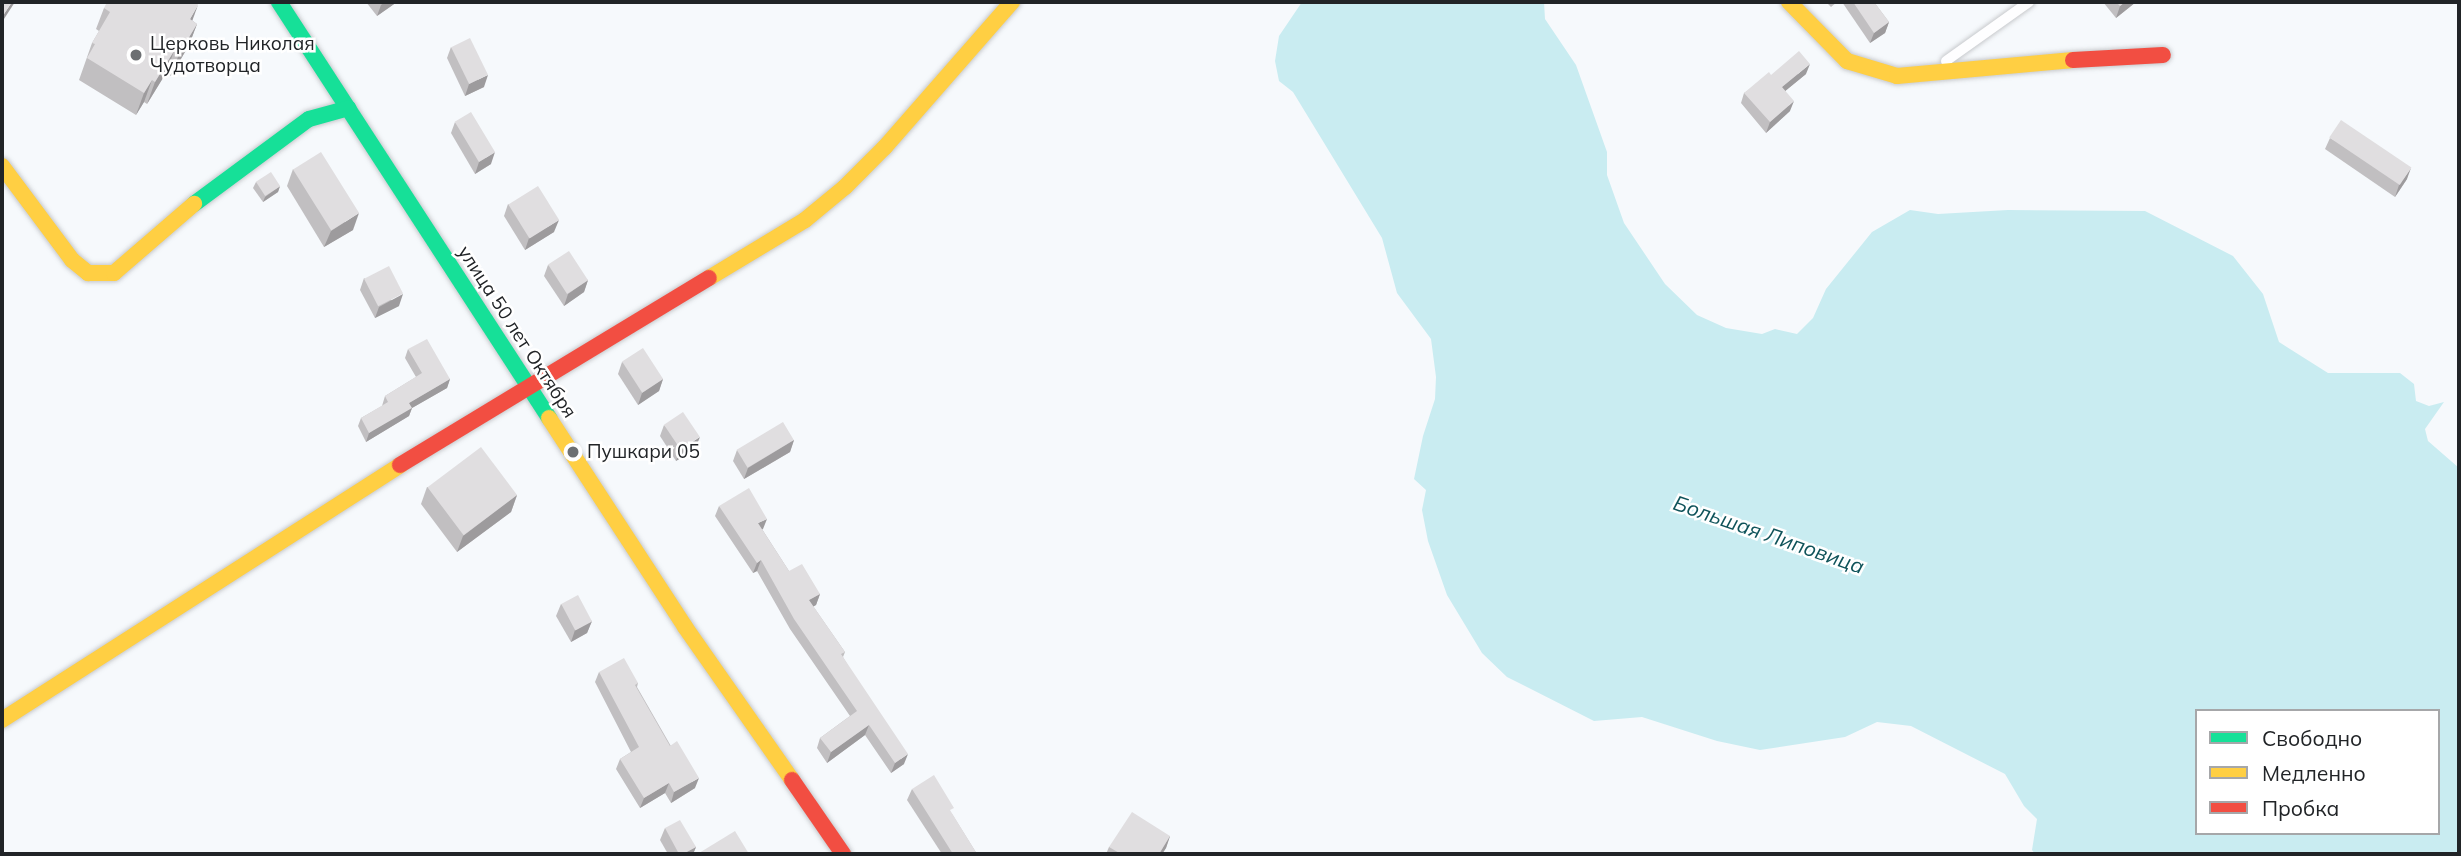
<!DOCTYPE html>
<meta charset="utf-8">
<style>
body{margin:0}
#map{position:relative;width:2461px;height:856px;overflow:hidden;background:#f6f9fc;font-family:Mulish,sans-serif}
div>[style]{position:absolute}
[style*='--x']{left:calc(var(--x)*1px);top:calc(var(--y)*1px);width:calc(var(--w)*1px);rotate:calc(var(--a)*1deg)}
.water>*{inset:0;background:#c9ecf1}
.roads{filter:drop-shadow(0 0 2px #c8cacd) drop-shadow(0 0 2px #c8cacd)}
.lane>*{height:10px;margin:-5px;padding:0 5px;transform-origin:5px;border-radius:5px;background:#fefeff}
.fast>*{height:16px;margin:-8px;padding:0 8px;transform-origin:8px;border-radius:8px;background:#16e098}
.slow>*{height:16px;margin:-8px;padding:0 8px;transform-origin:8px;border-radius:8px;background:#ffcf43}
.jam>*{height:16px;margin:-8px;padding:0 8px;transform-origin:8px;border-radius:8px;background:#f24e42}
.wall>*{inset:0;background:#c1bfc1}
.shaded-wall>*{inset:0;background:#9d9b9d}
.building>*{inset:0;background:#e0dee0;transform-origin:0 0}
.dots>*{width:19px;height:19px;translate:-50% -50%;box-sizing:border-box;border:4px solid #fff;border-radius:50%}
span{translate:-50% -50%;white-space:nowrap;text-align:center;line-height:1.15;-webkit-text-stroke:5px #fff;paint-order:stroke}
.poi-label{font-size:19px;color:#212427}
.left{translate:0 -50%;text-align:left}
.street-label{font-size:19px;color:#212427}
.water-label{font-size:21px;color:#0f535a;font-style:italic}
.frame{position:absolute;inset:0;border:4px solid #212427;pointer-events:none}
.legend{position:absolute;left:2195px;top:709px;width:245px;height:126px;box-sizing:border-box;background:#fff;border:2px solid #a6a7a9;margin:0;padding:9px 12px;list-style:none;font-size:21px;color:#212427}
.legend li{display:flex;align-items:center;gap:14px;height:35px}
.legend b{width:35px;border:2px solid #a6a7a9}
</style>
<div id="map">
<div class="water">
<i style="clip-path:polygon(evenodd,1302px 2px,1544px 2px,1545px 19px,1576px 65px,1607px 152px,1607px 175px,1624px 223px,1665px 284px,1697px 315px,1726px 328px,1762px 334px,1775px 329px,1797px 334px,1813px 318px,1826px 289px,1872px 232px,1910px 210px,1938px 214px,2008px 210px,2145px 211px,2233px 256px,2263px 294px,2279px 342px,2328px 373px,2400px 373px,2414px 384px,2416px 401px,2429px 406px,2444px 402px,2425px 429px,2428px 441px,2459px 468px,2459px 854px,2035px 854px,2032px 850px,2037px 819px,2024px 806px,2005px 774px,1911px 726px,1877px 722px,1845px 737px,1760px 750px,1717px 741px,1642px 717px,1594px 721px,1507px 677px,1482px 653px,1447px 595px,1428px 541px,1422px 510px,1426px 490px,1414px 479px,1423px 436px,1435px 399px,1436px 377px,1431px 339px,1397px 293px,1382px 238px,1293px 92px,1279px 81px,1275px 61px,1279px 36px,1302px 2px,2197px 711px,2438px 711px,2438px 833px,2197px 833px,2197px 711px)"></i>
</div>
<div class="roads">
<div class="lane">
<i style="--x:1946;--y:61;--w:102;--a:-35.4"></i>
</div>
<div class="fast">
<i style="--x:279;--y:2;--w:496;--a:57"></i>
<i style="--x:194;--y:204;--w:143;--a:-36.5"></i>
<i style="--x:309;--y:119;--w:41;--a:-15.4"></i>
</div>
<div class="slow">
<i style="--x:1789;--y:2;--w:83;--a:45.5"></i>
<i style="--x:1847;--y:61;--w:52;--a:16.7"></i>
<i style="--x:1897;--y:76;--w:177;--a:-5.2"></i>
<i style="--x:2;--y:166;--w:117;--a:53.3"></i>
<i style="--x:72;--y:260;--w:21;--a:39"></i>
<i style="--x:88;--y:273;--w:26;--a:0"></i>
<i style="--x:114;--y:273;--w:106;--a:-40.8"></i>
<i style="--x:709;--y:278;--w:112;--a:-31.1"></i>
<i style="--x:805;--y:220;--w:52;--a:-39.5"></i>
<i style="--x:845;--y:187;--w:57;--a:-45"></i>
<i style="--x:885;--y:147;--w:193;--a:-48.8"></i>
<i style="--x:549;--y:418;--w:249;--a:56.9"></i>
<i style="--x:685;--y:627;--w:187;--a:55"></i>
<i style="--x:2;--y:720;--w:473;--a:-32.6"></i>
</div>
<div class="jam">
<i style="--x:2073;--y:60;--w:90;--a:-3.2"></i>
<i style="--x:400;--y:465;--w:361;--a:-31.2"></i>
<i style="--x:792;--y:780;--w:90;--a:55.4"></i>
</div>
</div>
<div class="wall">
<i style="clip-path:polygon(366px 2px,397px 2px,377px 16px)"></i>
<i style="clip-path:polygon(1826px 2px,1837px 2px,1831px 7px)"></i>
<i style="clip-path:polygon(1842px 2px,1874px 2px,1889px 22px,1885px 33px,1870px 43px)"></i>
<i style="clip-path:polygon(2103px 2px,2136px 2px,2116px 18px)"></i>
<i style="clip-path:polygon(104px 8px,193px 21px,197px 24px,189px 45px,171px 76px,166px 73px,147px 104px,144px 102px,136px 115px,79px 80px,92px 43px,99px 31px,96px 29px)"></i>
<i style="clip-path:polygon(451px 47px,484px 87px,465px 96px,447px 58px)"></i>
<i style="clip-path:polygon(1806px 74px,1785px 91px,1790px 111px,1766px 133px,1741px 103px,1744px 93px,1771px 75px)"></i>
<i style="clip-path:polygon(455px 122px,491px 164px,475px 174px,451px 133px)"></i>
<i style="clip-path:polygon(2330px 138px,2407px 179px,2395px 197px,2325px 149px)"></i>
<i style="clip-path:polygon(293px 169px,353px 230px,324px 247px,287px 186px)"></i>
<i style="clip-path:polygon(256px 182px,280px 186px,278px 192px,263px 202px,253px 188px)"></i>
<i style="clip-path:polygon(508px 204px,554px 232px,525px 250px,504px 216px)"></i>
<i style="clip-path:polygon(548px 265px,588px 280px,584px 292px,564px 306px,544px 276px)"></i>
<i style="clip-path:polygon(364px 278px,399px 306px,375px 318px,360px 290px)"></i>
<i style="clip-path:polygon(408px 349px,450px 379px,447px 388px,412px 408px,409px 416px,366px 442px,358px 426px,361px 418px,382px 406px,385px 396px,416px 377px,405px 358px)"></i>
<i style="clip-path:polygon(622px 362px,663px 379px,659px 391px,638px 405px,618px 374px)"></i>
<i style="clip-path:polygon(664px 425px,695px 449px,676px 461px,660px 436px)"></i>
<i style="clip-path:polygon(794px 440px,790px 452px,744px 479px,733px 461px,737px 450px)"></i>
<i style="clip-path:polygon(427px 487px,517px 495px,511px 512px,457px 552px,421px 504px)"></i>
<i style="clip-path:polygon(719px 506px,763px 529px,762px 529px,789px 571px,820px 594px,816px 605px,813px 606px,845px 652px,843px 657px,904px 764px,891px 773px,865px 735px,827px 763px,817px 748px,820px 738px,850px 716px,790px 629px,757px 571px,753px 573px,715px 516px)"></i>
<i style="clip-path:polygon(561px 604px,592px 621px,587px 633px,571px 642px,556px 616px)"></i>
<i style="clip-path:polygon(599px 672px,638px 683px,637px 687px,695px 788px,671px 803px,665px 793px,640px 808px,616px 769px,620px 759px,631px 752px,595px 682px)"></i>
<i style="clip-path:polygon(912px 789px,952px 814px,977px 854px,942px 854px,907px 800px)"></i>
<i style="clip-path:polygon(665px 828px,696px 847px,693px 854px,668px 854px,660px 840px)"></i>
<i style="clip-path:polygon(1170px 836px,1166px 848px,1162px 854px,1106px 854px,1109px 847px)"></i>
</div>
<div class="shaded-wall">
<i style="clip-path:polygon(12px 2px,15px 2px,2px 22px,2px 17px)"></i>
<i style="clip-path:polygon(385px 2px,397px 2px,377px 16px,381px 5px)"></i>
<i style="clip-path:polygon(2125px 2px,2136px 2px,2116px 18px,2120px 6px)"></i>
<i style="clip-path:polygon(198px 5px,190px 27px,190px 19px)"></i>
<i style="clip-path:polygon(1889px 22px,1885px 33px,1870px 43px,1874px 33px)"></i>
<i style="clip-path:polygon(197px 24px,189px 45px,171px 76px,179px 54px)"></i>
<i style="clip-path:polygon(174px 51px,166px 73px,147px 104px,155px 82px)"></i>
<i style="clip-path:polygon(1810px 64px,1806px 74px,1778px 97px,1782px 87px)"></i>
<i style="clip-path:polygon(488px 75px,484px 87px,465px 96px,469px 84px)"></i>
<i style="clip-path:polygon(152px 80px,144px 102px,136px 115px,144px 93px)"></i>
<i style="clip-path:polygon(1794px 101px,1790px 111px,1766px 133px,1770px 122px)"></i>
<i style="clip-path:polygon(495px 152px,491px 164px,475px 174px,479px 162px)"></i>
<i style="clip-path:polygon(2411px 168px,2407px 179px,2395px 197px,2399px 185px)"></i>
<i style="clip-path:polygon(280px 186px,278px 192px,263px 202px,265px 197px)"></i>
<i style="clip-path:polygon(359px 213px,353px 230px,324px 247px,331px 231px)"></i>
<i style="clip-path:polygon(559px 220px,554px 232px,525px 250px,529px 238px)"></i>
<i style="clip-path:polygon(588px 280px,584px 292px,564px 306px,568px 294px)"></i>
<i style="clip-path:polygon(403px 294px,399px 306px,375px 318px,379px 307px)"></i>
<i style="clip-path:polygon(450px 379px,447px 388px,412px 408px,409px 416px,366px 442px,369px 433px,409px 403px)"></i>
<i style="clip-path:polygon(663px 379px,659px 391px,638px 405px,642px 393px)"></i>
<i style="clip-path:polygon(700px 437px,695px 449px,676px 461px,680px 450px)"></i>
<i style="clip-path:polygon(794px 440px,790px 452px,744px 479px,748px 468px)"></i>
<i style="clip-path:polygon(517px 495px,511px 512px,457px 552px,463px 536px)"></i>
<i style="clip-path:polygon(767px 519px,763px 529px,754px 533px,758px 523px)"></i>
<i style="clip-path:polygon(761px 560px,757px 571px,753px 573px,757px 563px)"></i>
<i style="clip-path:polygon(820px 594px,816px 605px,806px 611px,809px 600px)"></i>
<i style="clip-path:polygon(592px 621px,587px 633px,571px 642px,575px 630px)"></i>
<i style="clip-path:polygon(869px 725px,865px 735px,827px 763px,831px 752px)"></i>
<i style="clip-path:polygon(908px 754px,904px 764px,891px 773px,895px 763px)"></i>
<i style="clip-path:polygon(699px 778px,695px 788px,671px 803px,674px 792px)"></i>
<i style="clip-path:polygon(669px 783px,665px 793px,640px 808px,644px 798px)"></i>
<i style="clip-path:polygon(1170px 836px,1166px 848px,1162px 854px,1159px 854px)"></i>
<i style="clip-path:polygon(696px 847px,693px 854px,683px 854px)"></i>
</div>
<div class="building">
<i style="clip-path:polygon(2px 2px,12px 2px,2px 17px)"></i>
<i style="clip-path:polygon(107px 2px,197px 2px,198px 5px,190px 19px,197px 24px,179px 54px,174px 51px,155px 82px,152px 80px,144px 93px,87px 58px,95px 44px,92px 43px,110px 12px,104px 8px)"></i>
<i style="clip-path:polygon(1853px 2px,1874px 2px,1889px 22px,1874px 33px)"></i>
<i style="clip-path:polygon(2116px 2px,2125px 2px,2120px 6px)"></i>
<i style="left:470px;top:38px;width:41px;height:21px;rotate:64deg"></i>
<i style="clip-path:polygon(1799px 51px,1810px 64px,1782px 87px,1794px 101px,1770px 122px,1744px 93px,1769px 72px,1771px 75px)"></i>
<i style="left:471px;top:112px;width:47px;height:19px;rotate:59deg"></i>
<i style="left:2341px;top:120px;width:85px;height:21px;rotate:34deg"></i>
<i style="left:321px;top:152px;width:72px;height:33px;rotate:58deg"></i>
<i style="left:271px;top:172px;width:17px;height:18px;rotate:57deg"></i>
<i style="left:538px;top:186px;width:40px;height:35px;rotate:58deg"></i>
<i style="left:569px;top:251px;width:35px;height:25px;rotate:57deg"></i>
<i style="left:389px;top:266px;width:31px;height:28px;rotate:63deg"></i>
<i style="clip-path:polygon(427px 339px,450px 379px,409px 403px,412px 408px,369px 433px,361px 418px,388px 402px,385px 396px,422px 373px,408px 349px)"></i>
<i style="left:643px;top:348px;width:37px;height:25px;rotate:57deg"></i>
<i style="left:683px;top:412px;width:30px;height:23px;rotate:56deg"></i>
<i style="left:783px;top:422px;width:21px;height:54px;rotate:59deg"></i>
<i style="left:481px;top:447px;width:60px;height:67px;rotate:53deg"></i>
<i style="clip-path:polygon(749px 488px,767px 519px,758px 523px,789px 571px,802px 564px,820px 594px,809px 600px,845px 652px,841px 654px,908px 754px,895px 763px,869px 725px,831px 752px,820px 738px,857px 711px,794px 619px,761px 560px,757px 563px,719px 506px)"></i>
<i style="left:578px;top:595px;width:30px;height:19px;rotate:62deg"></i>
<i style="clip-path:polygon(624px 658px,638px 683px,635px 685px,670px 746px,677px 741px,699px 778px,674px 792px,669px 783px,644px 798px,620px 759px,639px 747px,599px 672px)"></i>
<i style="clip-path:polygon(934px 775px,954px 808px,950px 810px,977px 854px,953px 854px,912px 789px)"></i>
<i style="clip-path:polygon(1132px 812px,1170px 836px,1159px 854px,1121px 854px,1109px 847px)"></i>
<i style="clip-path:polygon(680px 820px,696px 847px,683px 854px,679px 854px,665px 828px)"></i>
<i style="clip-path:polygon(735px 831px,749px 854px,700px 854px,699px 853px)"></i>
</div>
<div class="dots">
<i style="left:136px;top:55px;background:#6c6f72"></i>
<i style="left:573px;top:452px;background:#6c6f72"></i>
</div>
<div class="poi-label">
<span class="left" style="left:150px;top:55px">Церковь Николая<br>Чудотворца</span>
<span class="left" style="left:587px;top:452px">Пушкари 05</span>
</div>
<div class="street-label">
<span style="left:517px;top:332px;rotate:57deg">улица 50 лет Октября</span>
</div>
<div class="water-label">
<span style="left:1769px;top:534px;rotate:19deg">Большая Липовица</span>
</div>
<div class="frame"></div>
<ul class="legend">
<li><b style="height:9px;background:#16e098"></b>Свободно</li>
<li><b style="height:9px;background:#ffcf43"></b>Медленно</li>
<li><b style="height:9px;background:#f24e42"></b>Пробка</li>
</ul>
</div>
